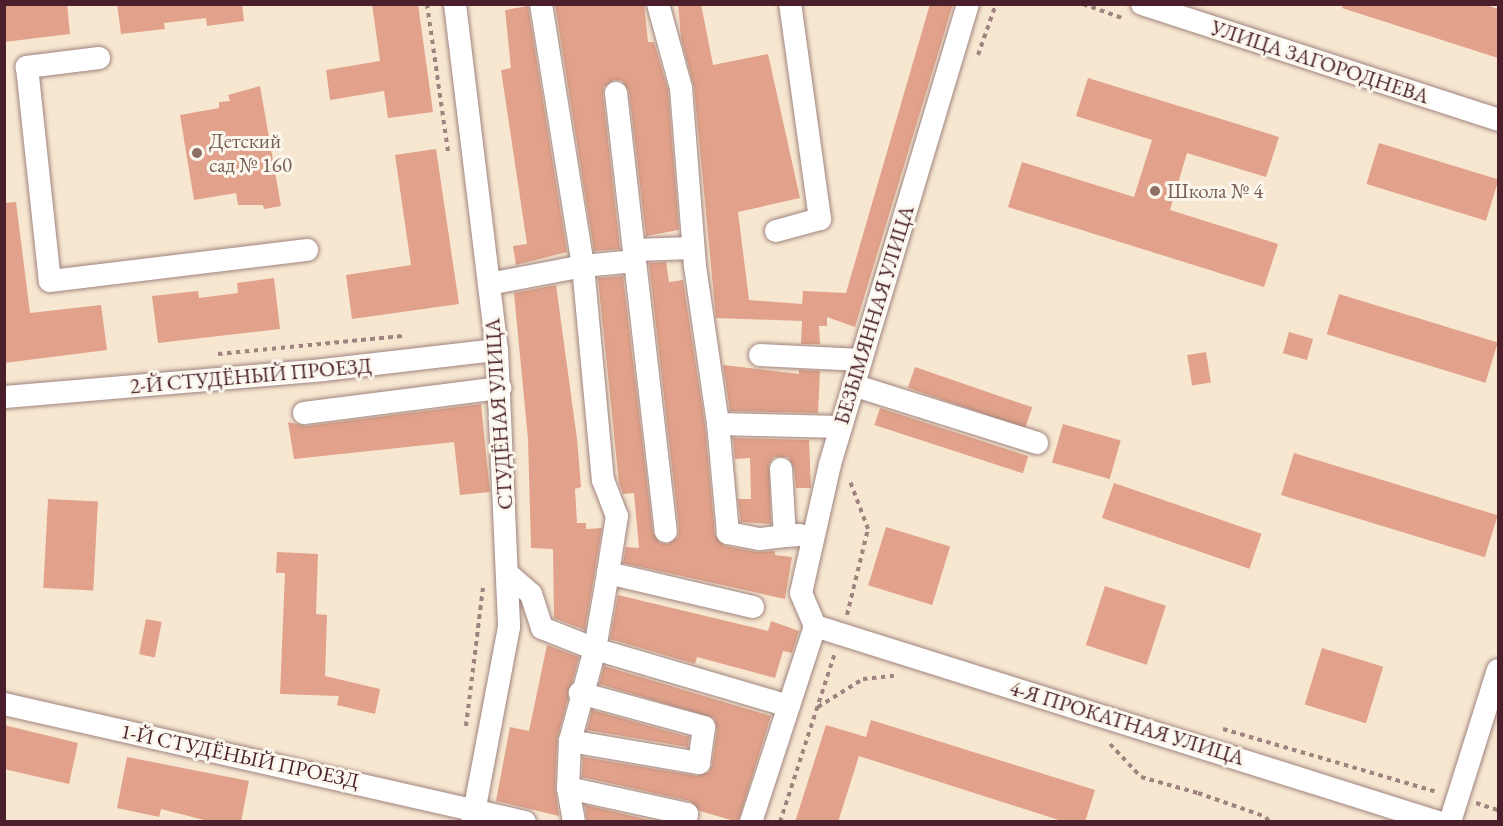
<!DOCTYPE html>
<meta charset="utf-8">
<style>
body{margin:0}
#map{position:relative;width:1503px;height:826px;overflow:hidden;background:#f7e7d1;font-family:"EB Garamond",serif}
div>[style]{position:absolute}
[style*='--x']{left:calc(var(--x)*1px);top:calc(var(--y)*1px);width:calc(var(--w)*1px);rotate:calc(var(--a)*1deg)}
.building>*{inset:0;background:#e1a18a;transform-origin:0 0}
.path>*{height:4px;margin-top:-2px;transform-origin:0;background:repeating-linear-gradient(90deg,#a0837e 0 4.5px,transparent 0 9px)}
.roads{filter:drop-shadow(0 0 2px #a0837e) drop-shadow(0 0 2px #a0837e)}
.minor>*{height:22px;margin:-11px;padding:0 11px;transform-origin:11px;border-radius:11px;background:#fff}
.dots>*{width:16px;height:16px;translate:-50% -50%;box-sizing:border-box;border:3px solid #fbf7ec;border-radius:50%}
span{translate:-50% -50%;white-space:nowrap;text-align:center;line-height:1.15;-webkit-text-stroke:6px #fbf7ec;paint-order:stroke}
.street-label{font-size:21px;color:#4a1f2b}
.education-label{font-size:21px;color:#785e54}
.left{translate:0 -50%;text-align:left}
.frame{position:absolute;inset:0;border:6px solid #4a1f2b;pointer-events:none}
</style>
<div id="map">
<div class="building">
<i style="clip-path:polygon(4px 4px,67px 4px,70px 34px,4px 42px)"></i>
<i style="clip-path:polygon(117px 4px,242px 4px,244px 21px,207px 26px,206px 18px,164px 23px,165px 29px,121px 34px)"></i>
<i style="clip-path:polygon(372px 4px,418px 4px,433px 112px,388px 118px,384px 91px,330px 100px,326px 70px,380px 61px)"></i>
<i style="clip-path:polygon(555px 4px,644px 4px,648px 42px,654px 42px,668px 90px,679px 230px,646px 236px,629px 91px,622px 81px,614px 80px,604px 87px,603px 95px,620px 249px,594px 251px)"></i>
<i style="clip-path:polygon(678px 4px,701px 4px,713px 65px,768px 54px,800px 198px,738px 212px,749px 300px,802px 304px,803px 291px,846px 293px,930px 4px,953px 4px,855px 327px,827px 317px,827px 326px,819px 326px,820px 344px,801px 344px,802px 321px,716px 318px,694px 87px,681px 38px)"></i>
<i style="clip-path:polygon(1343px 4px,1484px 4px,1498px 9px,1498px 58px,1342px 8px)"></i>
<i style="clip-path:polygon(528px 6px,567px 252px,516px 265px,513px 246px,527px 244px,501px 70px,511px 68px,505px 10px)"></i>
<i style="clip-path:polygon(1088px 78px,1279px 137px,1266px 177px,1187px 153px,1170px 210px,1278px 244px,1264px 287px,1008px 207px,1022px 162px,1134px 197px,1152px 140px,1076px 116px)"></i>
<i style="clip-path:polygon(260px 86px,281px 206px,264px 209px,263px 205px,238px 205px,236px 193px,194px 200px,180px 115px,219px 108px,219px 102px,230px 101px,228px 95px)"></i>
<i style="left:1379px;top:143px;width:125px;height:43px;rotate:17deg"></i>
<i style="clip-path:polygon(436px 149px,459px 304px,352px 319px,346px 275px,411px 265px,395px 155px)"></i>
<i style="clip-path:polygon(16px 202px,30px 313px,101px 305px,107px 350px,4px 363px,4px 203px)"></i>
<i style="clip-path:polygon(666px 262px,669px 282px,683px 280px,705px 426px,715px 535px,725px 546px,757px 552px,775px 551px,775px 555px,792px 557px,785px 599px,623px 563px,626px 547px,639px 548px,634px 493px,623px 494px,619px 483px,598px 278px,623px 276px,653px 533px,660px 543px,668px 544px,678px 537px,679px 529px,649px 263px)"></i>
<i style="clip-path:polygon(274px 278px,280px 329px,158px 343px,152px 296px,198px 291px,199px 298px,238px 293px,237px 283px)"></i>
<i style="clip-path:polygon(556px 285px,577px 439px,581px 487px,575px 489px,577px 523px,586px 523px,586px 529px,602px 528px,585px 630px,554px 618px,553px 549px,531px 548px,528px 439px,514px 293px)"></i>
<i style="left:1339px;top:294px;width:166px;height:42px;rotate:17deg"></i>
<i style="left:1289px;top:332px;width:25px;height:22px;rotate:16deg"></i>
<i style="left:1206px;top:352px;width:31px;height:19px;rotate:81deg"></i>
<i style="clip-path:polygon(723px 365px,799px 374px,799px 370px,820px 371px,818px 413px,730px 411px)"></i>
<i style="left:915px;top:367px;width:124px;height:22px;rotate:19deg"></i>
<i style="clip-path:polygon(481px 404px,490px 492px,460px 495px,454px 442px,294px 459px,288px 422px,306px 426px)"></i>
<i style="left:880px;top:408px;width:156px;height:18px;rotate:18deg"></i>
<i style="left:1063px;top:424px;width:60px;height:40px;rotate:16deg"></i>
<i style="clip-path:polygon(733px 438px,809px 440px,811px 488px,796px 488px,794px 468px,788px 457px,774px 457px,769px 464px,771px 524px,741px 522px,738px 499px,751px 499px,750px 458px,735px 459px)"></i>
<i style="left:1294px;top:453px;width:213px;height:44px;rotate:17deg"></i>
<i style="left:1114px;top:483px;width:156px;height:37px;rotate:19deg"></i>
<i style="left:48px;top:499px;width:50px;height:89px;rotate:3deg"></i>
<i style="left:886px;top:527px;width:67px;height:61px;rotate:17deg"></i>
<i style="clip-path:polygon(277px 552px,318px 554px,316px 614px,327px 615px,325px 676px,380px 689px,375px 714px,337px 705px,339px 696px,280px 694px,285px 573px,276px 573px)"></i>
<i style="left:1105px;top:586px;width:64px;height:62px;rotate:18deg"></i>
<i style="clip-path:polygon(618px 595px,768px 631px,771px 621px,799px 631px,792px 653px,783px 651px,775px 678px,697px 657px,695px 664px,610px 639px)"></i>
<i style="left:146px;top:619px;width:16px;height:36px;rotate:11deg"></i>
<i style="clip-path:polygon(547px 645px,579px 657px,557px 740px,555px 787px,559px 816px,496px 801px,510px 727px,529px 731px)"></i>
<i style="left:1322px;top:648px;width:64px;height:59px;rotate:17deg"></i>
<i style="clip-path:polygon(604px 666px,771px 716px,738px 822px,700px 811px,690px 801px,582px 777px,583px 757px,697px 776px,709px 772px,712px 765px,717px 729px,714px 718px,599px 684px)"></i>
<i style="clip-path:polygon(592px 710px,689px 737px,688px 747px,587px 730px)"></i>
<i style="clip-path:polygon(871px 720px,1095px 790px,1085px 822px,1065px 822px,859px 756px,838px 822px,795px 822px,826px 725px,866px 737px)"></i>
<i style="clip-path:polygon(4px 725px,78px 743px,69px 784px,4px 769px)"></i>
<i style="clip-path:polygon(127px 757px,249px 781px,241px 822px,212px 822px,161px 809px,159px 817px,117px 808px)"></i>
<i style="clip-path:polygon(585px 805px,658px 822px,587px 822px)"></i>
</div>
<div class="path">
<i style="--x:427;--y:4;--w:149;--a:81.9"></i>
<i style="--x:1083;--y:4;--w:45;--a:19.7"></i>
<i style="--x:978;--y:55;--w:54;--a:-70.6"></i>
<i style="--x:218;--y:354;--w:185;--a:-5.6"></i>
<i style="--x:847;--y:615;--w:89;--a:-76.3"></i>
<i style="--x:868;--y:529;--w:51;--a:-110.6"></i>
<i style="--x:818;--y:707;--w:53;--a:-31.9"></i>
<i style="--x:863;--y:679;--w:31;--a:-6"></i>
<i style="--x:466;--y:726;--w:139;--a:-83"></i>
<i style="--x:1223;--y:729;--w:223;--a:16.4"></i>
<i style="--x:1110;--y:744;--w:45;--a:46.8"></i>
<i style="--x:1141;--y:777;--w:59;--a:15.7"></i>
<i style="--x:1198;--y:793;--w:72;--a:19.4"></i>
<i style="--x:1266;--y:817;--w:6;--a:59"></i>
<i style="--x:1476;--y:803;--w:23;--a:18"></i>
<i style="--x:780;--y:822;--w:178;--a:-72"></i>
</div>
<div class="roads">
<div class="minor">
<i style="--x:455;--y:4;--w:349;--a:83.1"></i>
<i style="--x:497;--y:350;--w:277;--a:87.5"></i>
<i style="--x:509;--y:627;--w:198;--a:100.7"></i>
<i style="--x:658;--y:4;--w:87;--a:74.7"></i>
<i style="--x:681;--y:88;--w:179;--a:85.5"></i>
<i style="--x:695;--y:266;--w:160;--a:81.7"></i>
<i style="--x:1142;--y:4;--w:374;--a:18"></i>
<i style="--x:99;--y:58;--w:73;--a:172.9"></i>
<i style="--x:27;--y:67;--w:215;--a:83.9"></i>
<i style="--x:50;--y:281;--w:259;--a:-6.9"></i>
<i style="--x:616;--y:93;--w:158;--a:83.5"></i>
<i style="--x:776;--y:231;--w:46;--a:-15.3"></i>
<i style="--x:820;--y:219;--w:217;--a:-97.9"></i>
<i style="--x:693;--y:248;--w:59;--a:178.1"></i>
<i style="--x:634;--y:250;--w:11;--a:85"></i>
<i style="--x:635;--y:261;--w:52;--a:174.5"></i>
<i style="--x:583;--y:266;--w:215;--a:84.7"></i>
<i style="--x:603;--y:480;--w:39;--a:69"></i>
<i style="--x:617;--y:516;--w:58;--a:99"></i>
<i style="--x:608;--y:573;--w:149;--a:13.2"></i>
<i style="--x:635;--y:261;--w:272;--a:83.5"></i>
<i style="--x:489;--y:284;--w:96;--a:-10.8"></i>
<i style="--x:583;--y:266;--w:265;--a:-99.1"></i>
<i style="--x:760;--y:355;--w:101;--a:2.8"></i>
<i style="--x:853;--y:385;--w:193;--a:17.5"></i>
<i style="--x:4;--y:397;--w:320;--a:-4.8"></i>
<i style="--x:323;--y:370;--w:175;--a:-6.6"></i>
<i style="--x:304;--y:413;--w:198;--a:-7.3"></i>
<i style="--x:781;--y:469;--w:67;--a:86.6"></i>
<i style="--x:785;--y:536;--w:15;--a:-4"></i>
<i style="--x:785;--y:536;--w:26;--a:173"></i>
<i style="--x:759;--y:539;--w:32;--a:-169"></i>
<i style="--x:728;--y:533;--w:109;--a:-95.2"></i>
<i style="--x:718;--y:424;--w:123;--a:1.4"></i>
<i style="--x:608;--y:573;--w:77;--a:99.7"></i>
<i style="--x:595;--y:649;--w:202;--a:16.4"></i>
<i style="--x:508;--y:574;--w:30;--a:41"></i>
<i style="--x:531;--y:594;--w:36;--a:72"></i>
<i style="--x:542;--y:628;--w:57;--a:21.6"></i>
<i style="--x:595;--y:649;--w:95;--a:105.2"></i>
<i style="--x:570;--y:741;--w:47;--a:92.4"></i>
<i style="--x:568;--y:788;--w:35;--a:80"></i>
<i style="--x:815;--y:626;--w:653;--a:17.46"></i>
<i style="--x:815;--y:626;--w:36;--a:-113"></i>
<i style="--x:801;--y:593;--w:132;--a:-77.3"></i>
<i style="--x:830;--y:464;--w:480;--a:-73.3"></i>
<i style="--x:4;--y:704;--w:534;--a:12.76"></i>
<i style="--x:570;--y:741;--w:131;--a:9.7"></i>
<i style="--x:699;--y:763;--w:36;--a:-82"></i>
<i style="--x:704;--y:727;--w:129;--a:-164.7"></i>
<i style="--x:568;--y:788;--w:122;--a:12.3"></i>
<i style="--x:687;--y:814;--w:8;--a:104"></i>
<i style="--x:751;--y:822;--w:206;--a:-71.9"></i>
<i style="--x:1450;--y:822;--w:159;--a:-72.5"></i>
</div>
</div>
<div class="dots">
<i style="left:197px;top:153px;background:#8d6e63"></i>
<i style="left:1155px;top:191px;background:#8d6e63"></i>
</div>
<div class="street-label">
<span style="left:1320px;top:62px;rotate:18deg">УЛИЦА ЗАГОРОДНЕВА</span>
<span style="left:874px;top:315px;rotate:-73deg">БЕЗЫМЯННАЯ УЛИЦА</span>
<span style="left:251px;top:376px;rotate:-5deg">2-Й СТУДЁНЫЙ ПРОЕЗД</span>
<span style="left:499px;top:414px;rotate:-94deg">СТУДЁНАЯ УЛИЦА</span>
<span style="left:1127px;top:723px;rotate:17deg">4-Я ПРОКАТНАЯ УЛИЦА</span>
<span style="left:240px;top:756px;rotate:12deg">1-Й СТУДЁНЫЙ ПРОЕЗД</span>
</div>
<div class="education-label">
<span class="left" style="left:209px;top:153px">Детский<br>сад № 160</span>
<span class="left" style="left:1167px;top:191px">Школа № 4</span>
</div>
<div class="frame"></div>
</div>
